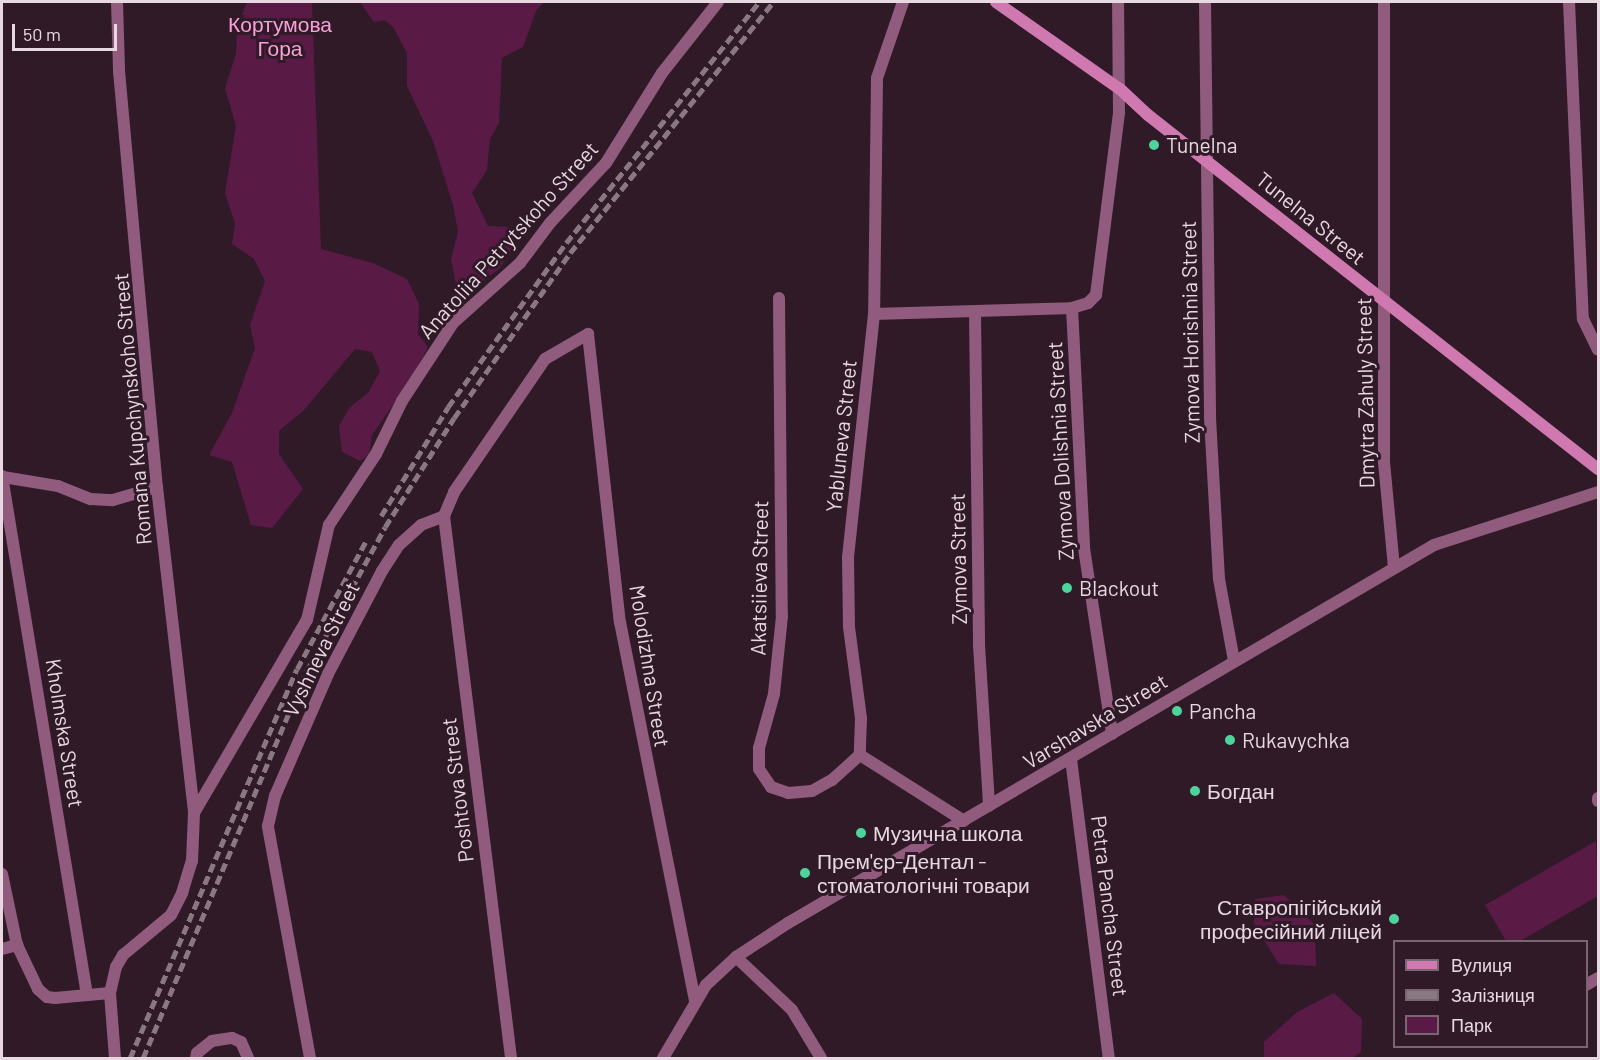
<!DOCTYPE html>
<meta charset="utf-8">
<style>
body{margin:0}
#map{position:relative;width:1600px;height:1060px;overflow:hidden;background:#301a28;font-family:Barlow,sans-serif}
div>[style]{position:absolute}
[style*='--x']{left:calc(var(--x)*1px);top:calc(var(--y)*1px);width:calc(var(--w)*1px);rotate:calc(var(--a)*1deg)}
.green>*{inset:0;background:#591a46}
.minor>*{height:12px;margin:-6px;padding:0 6px;transform-origin:6px;border-radius:6px;background:#915b7d}
.tertiary>*{height:12px;margin:-6px;padding:0 6px;transform-origin:6px;border-radius:6px;background:#915b7d}
.secondary>*{height:12px;margin:-6px;padding:0 6px;transform-origin:6px;border-radius:6px;background:#d079b0}
.rail>*{height:4.5px;margin-top:-2.25px;transform-origin:0;background:repeating-linear-gradient(90deg,#897782 0 9px,transparent 0 13.5px)}
.dots>*{width:16px;height:16px;translate:-50% -50%;box-sizing:border-box;border:3px solid #301a28;border-radius:50%}
span{translate:-50% -50%;white-space:nowrap;text-align:center;line-height:1.15;-webkit-text-stroke:6px #301a28;paint-order:stroke}
.park-label{font-size:21px;color:#f9a0d8}
.poi-label{font-size:21px;color:#e7d8e1}
.left{translate:0 -50%;text-align:left}
.right{translate:-100% -50%;text-align:right}
.street-label{font-size:21px;color:#e7d8e1}
.frame{position:absolute;inset:0;border:3px solid #e7d8e1;pointer-events:none}
.legend{position:absolute;left:1393px;top:940px;width:195px;height:108px;box-sizing:border-box;background:#301a28;border:2px solid #796672;margin:0;padding:8px 10px;list-style:none;font-size:18px;color:#e7d8e1}
.legend li{display:flex;align-items:center;gap:12px;height:30px}
.legend b{width:30px;border:2px solid #796672}
.scale{position:absolute;left:12px;top:24px;width:105px;height:27px;box-sizing:border-box;border:3px solid #e7d8e1;border-top:0;padding-left:8px;font-size:18px;line-height:21px;white-space:nowrap;color:#e7d8e1;-webkit-text-stroke:4px #301a28;paint-order:stroke}
</style>
<div id="map">
<div class="green">
<i style="clip-path:polygon(247px 2px,312px 2px,321px 249px,373px 263px,407px 279px,419px 304px,418px 334px,428px 347px,416px 372px,372px 435px,369px 455px,360px 461px,342px 452px,339px 426px,350px 407px,368px 393px,380px 371px,372px 352px,355px 349px,304px 410px,279px 431px,279px 454px,303px 489px,272px 528px,251px 525px,232px 462px,209px 455px,232px 413px,255px 348px,250px 325px,265px 281px,254px 259px,232px 244px,235px 224px,225px 193px,236px 126px,225px 88px,236px 54px,237px 27px)"></i>
<i style="clip-path:polygon(360px 2px,544px 2px,536px 11px,523px 47px,502px 58px,499px 123px,490px 139px,487px 170px,472px 193px,488px 226px,509px 227px,512px 249px,499px 269px,470px 291px,456px 285px,451px 259px,458px 232px,453px 205px,433px 141px,407px 86px,407px 53px,393px 27px,384px 20px,374px 22px)"></i>
<i style="clip-path:polygon(1596px 841px,1598px 896px,1520px 941px,1506px 941px,1485px 905px)"></i>
<i style="clip-path:polygon(1284px 895px,1315px 925px,1316px 966px,1279px 964px,1254px 924px,1255px 899px)"></i>
<i style="clip-path:polygon(1334px 993px,1362px 1019px,1361px 1052px,1353px 1058px,1264px 1058px,1264px 1042px,1297px 1012px)"></i>
</div>
<div class="minor">
<i style="--x:117;--y:2;--w:69;--a:88.3"></i>
<i style="--x:119;--y:71;--w:418;--a:84.8"></i>
<i style="--x:157;--y:487;--w:328;--a:83.5"></i>
<i style="--x:903;--y:2;--w:80;--a:108.9"></i>
<i style="--x:877;--y:78;--w:236;--a:90.7"></i>
<i style="--x:874;--y:314;--w:244;--a:96.1"></i>
<i style="--x:848;--y:557;--w:70;--a:89.2"></i>
<i style="--x:849;--y:627;--w:92;--a:82.5"></i>
<i style="--x:861;--y:718;--w:37;--a:92"></i>
<i style="--x:860;--y:755;--w:123;--a:32.4"></i>
<i style="--x:1205;--y:2;--w:416;--a:89.3"></i>
<i style="--x:1210;--y:418;--w:161;--a:86.8"></i>
<i style="--x:1219;--y:579;--w:83;--a:79.6"></i>
<i style="--x:1384;--y:2;--w:460;--a:90"></i>
<i style="--x:1384;--y:462;--w:105;--a:84.6"></i>
<i style="--x:1569;--y:2;--w:317;--a:87.5"></i>
<i style="--x:1583;--y:319;--w:34;--a:64"></i>
<i style="--x:779;--y:298;--w:318;--a:89.5"></i>
<i style="--x:782;--y:616;--w:78;--a:95.9"></i>
<i style="--x:774;--y:694;--w:56;--a:105.5"></i>
<i style="--x:759;--y:748;--w:21;--a:90"></i>
<i style="--x:759;--y:769;--w:22;--a:56"></i>
<i style="--x:771;--y:787;--w:18;--a:19"></i>
<i style="--x:788;--y:793;--w:24;--a:-5"></i>
<i style="--x:812;--y:791;--w:23;--a:-29"></i>
<i style="--x:832;--y:780;--w:38;--a:-42"></i>
<i style="--x:1072;--y:308;--w:240;--a:87.1"></i>
<i style="--x:1084;--y:548;--w:188;--a:81.4"></i>
<i style="--x:975;--y:312;--w:333;--a:89.3"></i>
<i style="--x:979;--y:645;--w:161;--a:86.4"></i>
<i style="--x:874;--y:314;--w:198;--a:-1.7"></i>
<i style="--x:1072;--y:308;--w:17;--a:-17"></i>
<i style="--x:1088;--y:303;--w:11;--a:-45"></i>
<i style="--x:1096;--y:295;--w:184;--a:-82.8"></i>
<i style="--x:1119;--y:112;--w:110;--a:-90.5"></i>
<i style="--x:2;--y:476;--w:526;--a:80.7"></i>
<i style="--x:3;--y:477;--w:56;--a:9.3"></i>
<i style="--x:58;--y:486;--w:35;--a:22"></i>
<i style="--x:91;--y:499;--w:22;--a:3"></i>
<i style="--x:113;--y:500;--w:46;--a:-16.5"></i>
<i style="--x:444;--y:516;--w:546;--a:82.95"></i>
<i style="--x:1598;--y:798;--w:3;--a:90"></i>
<i style="--x:2;--y:874;--w:73;--a:78.1"></i>
<i style="--x:17;--y:945;--w:49;--a:64.5"></i>
<i style="--x:38;--y:989;--w:12;--a:42"></i>
<i style="--x:47;--y:997;--w:8;--a:7"></i>
<i style="--x:55;--y:998;--w:55;--a:-5.2"></i>
<i style="--x:2;--y:949;--w:16;--a:-15"></i>
<i style="--x:736;--y:957;--w:77;--a:43.4"></i>
<i style="--x:792;--y:1010;--w:56;--a:58.9"></i>
<i style="--x:1586;--y:985;--w:14;--a:-30"></i>
<i style="--x:115;--y:1058;--w:65;--a:-94.4"></i>
<i style="--x:110;--y:993;--w:27;--a:-77"></i>
<i style="--x:116;--y:967;--w:14;--a:-60"></i>
<i style="--x:123;--y:955;--w:62;--a:-39.8"></i>
<i style="--x:171;--y:915;--w:25;--a:-63"></i>
<i style="--x:182;--y:893;--w:34;--a:-73"></i>
<i style="--x:192;--y:861;--w:48;--a:-87.6"></i>
<i style="--x:194;--y:813;--w:224;--a:-59.7"></i>
<i style="--x:307;--y:620;--w:98;--a:-77"></i>
<i style="--x:329;--y:525;--w:85;--a:-56.5"></i>
<i style="--x:376;--y:454;--w:59;--a:-63.9"></i>
<i style="--x:402;--y:401;--w:93;--a:-56.8"></i>
<i style="--x:453;--y:323;--w:90;--a:-41.8"></i>
<i style="--x:520;--y:263;--w:50;--a:-53.1"></i>
<i style="--x:550;--y:223;--w:82;--a:-47"></i>
<i style="--x:606;--y:163;--w:106;--a:-58.1"></i>
<i style="--x:662;--y:73;--w:90;--a:-51.7"></i>
<i style="--x:196;--y:1058;--w:5;--a:-79"></i>
<i style="--x:197;--y:1053;--w:19;--a:-39"></i>
<i style="--x:212;--y:1041;--w:20;--a:-9"></i>
<i style="--x:232;--y:1038;--w:10;--a:24"></i>
<i style="--x:241;--y:1042;--w:17;--a:66"></i>
<i style="--x:310;--y:1058;--w:236;--a:-100.3"></i>
<i style="--x:268;--y:826;--w:31;--a:-77"></i>
<i style="--x:275;--y:796;--w:133;--a:-66.5"></i>
<i style="--x:328;--y:674;--w:116;--a:-62.3"></i>
<i style="--x:382;--y:571;--w:31;--a:-57"></i>
<i style="--x:399;--y:545;--w:30;--a:-42"></i>
<i style="--x:421;--y:525;--w:25;--a:-21"></i>
<i style="--x:444;--y:516;--w:26;--a:-67"></i>
<i style="--x:454;--y:492;--w:161;--a:-55.6"></i>
<i style="--x:545;--y:359;--w:50;--a:-30.2"></i>
<i style="--x:588;--y:334;--w:290;--a:83.7"></i>
<i style="--x:620;--y:622;--w:385;--a:78.8"></i>
</div>
<div class="tertiary">
<i style="--x:1071;--y:759;--w:301;--a:82.8"></i>
<i style="--x:663;--y:1058;--w:85;--a:-59.5"></i>
<i style="--x:706;--y:985;--w:41;--a:-43"></i>
<i style="--x:736;--y:957;--w:62;--a:-33.2"></i>
<i style="--x:788;--y:923;--w:748;--a:-30.33"></i>
<i style="--x:1434;--y:545;--w:172;--a:-17.9"></i>
</div>
<div class="secondary">
<i style="--x:996;--y:2;--w:151;--a:35.1"></i>
<i style="--x:1120;--y:89;--w:38;--a:43"></i>
<i style="--x:1148;--y:115;--w:573;--a:38.19"></i>
</div>
<div class="rail">
<i style="--x:381;--y:516;--w:128;--a:-58.4"></i>
<i style="--x:448;--y:407;--w:202;--a:-54.3"></i>
<i style="--x:566;--y:243;--w:309;--a:-51.3"></i>
<i style="--x:130;--y:1058;--w:423;--a:-66.8"></i>
<i style="--x:297;--y:669;--w:148;--a:-61.7"></i>
<i style="--x:143;--y:1058;--w:419;--a:-67.1"></i>
<i style="--x:306;--y:672;--w:165;--a:-61.4"></i>
<i style="--x:385;--y:527;--w:129;--a:-57.7"></i>
<i style="--x:454;--y:418;--w:202;--a:-54.9"></i>
<i style="--x:570;--y:253;--w:323;--a:-51"></i>
</div>
<div class="dots">
<i style="left:1154px;top:145px;background:#4cd49b"></i>
<i style="left:1067px;top:588px;background:#4cd49b"></i>
<i style="left:1177px;top:711px;background:#4cd49b"></i>
<i style="left:1230px;top:740px;background:#4cd49b"></i>
<i style="left:1195px;top:791px;background:#4cd49b"></i>
<i style="left:861px;top:833px;background:#4cd49b"></i>
<i style="left:805px;top:873px;background:#4cd49b"></i>
<i style="left:1394px;top:919px;background:#4cd49b"></i>
</div>
<div class="park-label">
<span style="left:280px;top:36px">Кортумова<br>Гора</span>
</div>
<div class="poi-label">
<span class="left" style="left:1166px;top:145px">Tunelna</span>
<span class="left" style="left:1079px;top:588px">Blackout</span>
<span class="left" style="left:1189px;top:711px">Pancha</span>
<span class="left" style="left:1242px;top:740px">Rukavychka</span>
<span class="left" style="left:1207px;top:791px">Богдан</span>
<span class="left" style="left:873px;top:833px">Музична школа</span>
<span class="left" style="left:817px;top:873px">Прем'єр-Дентал -<br>стоматологічні товари</span>
<span class="right" style="left:1382px;top:919px">Ставропігійський<br>професійний ліцей</span>
</div>
<div class="street-label">
<span style="left:1311px;top:218px;rotate:39deg">Tunelna Street</span>
<span style="left:508px;top:240px;rotate:-48deg">Anatoliia Petrytskoho Street</span>
<span style="left:1190px;top:332px;rotate:-91deg">Zymova Horishnia Street</span>
<span style="left:1365px;top:393px;rotate:-91deg">Dmytra Zahuly Street</span>
<span style="left:132px;top:409px;rotate:-95deg">Romana Kupchynskoho Street</span>
<span style="left:841px;top:436px;rotate:-84deg">Yabluneva Street</span>
<span style="left:1060px;top:451px;rotate:-93deg">Zymova Dolishnia Street</span>
<span style="left:958px;top:559px;rotate:-91deg">Zymova Street</span>
<span style="left:759px;top:578px;rotate:-89deg">Akatsiieva Street</span>
<span style="left:321px;top:649px;rotate:-64deg">Vyshneva Street</span>
<span style="left:650px;top:666px;rotate:81deg">Molodizhna Street</span>
<span style="left:1095px;top:721px;rotate:-31deg">Varshavska Street</span>
<span style="left:65px;top:733px;rotate:81deg">Kholmska Street</span>
<span style="left:457px;top:790px;rotate:-97deg">Poshtova Street</span>
<span style="left:1110px;top:906px;rotate:83deg">Petra Pancha Street</span>
</div>
<div class="frame"></div>
<ul class="legend">
<li><b style="height:8px;background:#d079b0"></b>Вулиця</li>
<li><b style="height:8px;background:#897782"></b>Залізниця</li>
<li><b style="height:16px;background:#591a46"></b>Парк</li>
</ul>
<div class="scale">50 m</div>
</div>
